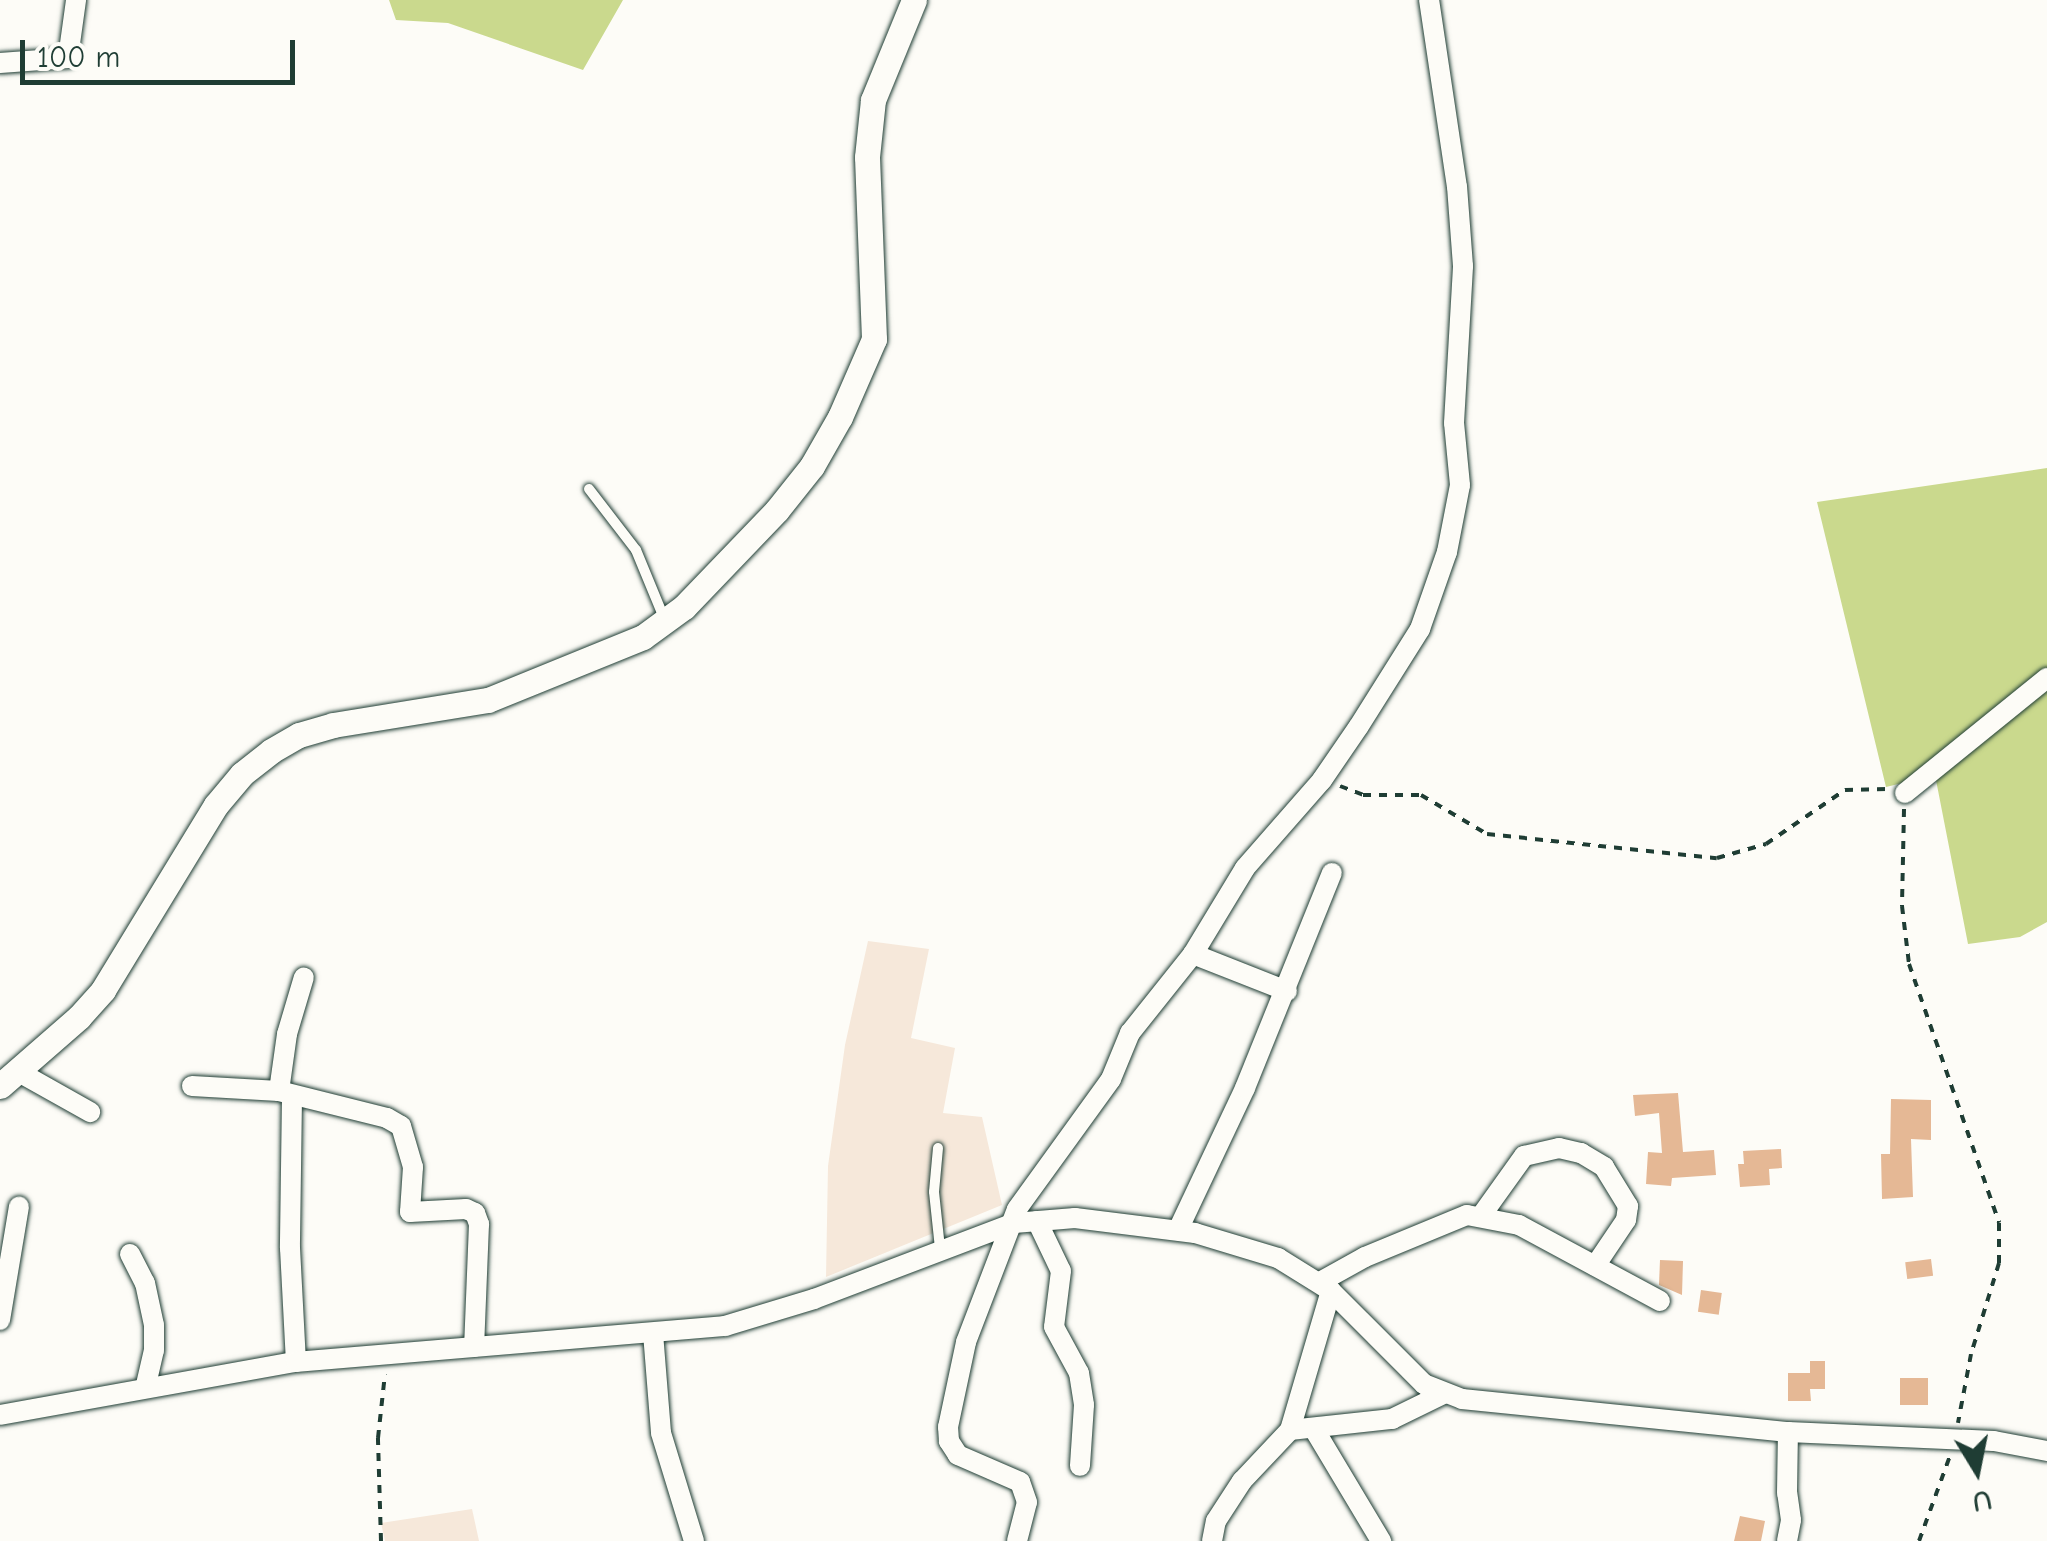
<!DOCTYPE html>
<style>
body{margin:0}
#map{position:relative;width:2047px;height:1541px;overflow:hidden;background:#fdfcf7;font-family:"Comic Neue",sans-serif}
div>[style]{position:absolute}
[style*='--x']{left:calc(var(--x)*1px);top:calc(var(--y)*1px);width:calc(var(--w)*1px);rotate:calc(var(--a)*1deg)}
.built>*{inset:0;background:#f6e8da}
.green>*{inset:0;background:#cad98d}
.building>*{inset:0;background:#e5b895;transform-origin:0 0}
.path>*{height:4px;margin-top:-2px;transform-origin:0;background:repeating-linear-gradient(90deg,#1f3d34 0 8px,transparent 0 16px)}
.roads{filter:drop-shadow(0 0 2px #1f3d34) drop-shadow(0 0 2px #1f3d34)}
.service>*{height:10px;margin:-5px;padding:0 5px;transform-origin:5px;border-radius:5px;background:#fdfcf7}
.minor>*{height:20px;margin:-10px;padding:0 10px;transform-origin:10px;border-radius:10px;background:#fdfcf7}
.tertiary>*{height:25px;margin:-12.5px;padding:0 12.5px;transform-origin:12.5px;border-radius:12.5px;background:#fdfcf7}
span{translate:-50% -50%;white-space:nowrap;text-align:center;line-height:1.15;-webkit-text-stroke:9px #fdfcf7;paint-order:stroke}
.north{position:absolute;left:1927px;top:1421px;width:100px;height:100px;-webkit-text-stroke:8px #fdfcf7;paint-order:stroke;rotate:170deg;font-size:28px;font-weight:700;line-height:40px;text-align:center;color:#1f3d34}
.north::after{content:'';display:block;margin:auto;width:35px;height:45px;background:#1f3d34;clip-path:polygon(50% 0,100% 100%,50% 72%,0 100%)}
.scale{position:absolute;left:20px;top:40px;width:275px;height:45px;box-sizing:border-box;border:5px solid #1f3d34;border-top:0;padding-left:12px;font-size:30px;line-height:35px;white-space:nowrap;color:#1f3d34;-webkit-text-stroke:8px #fdfcf7;paint-order:stroke}
</style>
<div id="map">
<div class="built">
<i style="clip-path:polygon(868px 941px,929px 949px,911px 1038px,955px 1048px,943px 1113px,982px 1117px,1002px 1205px,826px 1277px,828px 1166px,845px 1045px)"></i>
<i style="clip-path:polygon(472px 1509px,479px 1541px,385px 1541px,381px 1523px)"></i>
</div>
<div class="green">
<i style="clip-path:polygon(389px 0,623px 0,583px 70px,448px 23px,396px 20px)"></i>
<i style="clip-path:polygon(2047px 468px,2047px 922px,2020px 937px,1968px 944px,1935px 775px,1886px 787px,1817px 502px)"></i>
</div>
<div class="building">
<i style="clip-path:polygon(1678px 1093px,1683px 1152px,1714px 1150px,1716px 1175px,1672px 1178px,1671px 1186px,1646px 1184px,1648px 1152px,1662px 1153px,1659px 1113px,1635px 1116px,1633px 1095px)"></i>
<i style="clip-path:polygon(1891px 1099px,1931px 1100px,1931px 1140px,1911px 1139px,1913px 1197px,1882px 1199px,1881px 1154px,1890px 1154px)"></i>
<i style="clip-path:polygon(1781px 1149px,1782px 1168px,1769px 1169px,1770px 1185px,1740px 1187px,1738px 1164px,1744px 1164px,1743px 1151px)"></i>
<i style="left:1931px;top:1259px;width:17px;height:26px;rotate:83deg"></i>
<i style="clip-path:polygon(1660px 1260px,1683px 1261px,1682px 1295px,1659px 1285px)"></i>
<i style="left:1701px;top:1290px;width:21px;height:22px;rotate:8deg"></i>
<i style="clip-path:polygon(1810px 1361px,1825px 1361px,1825px 1389px,1810px 1389px,1811px 1401px,1788px 1401px,1788px 1373px,1810px 1373px)"></i>
<i style="left:1900px;top:1378px;width:28px;height:27px"></i>
<i style="clip-path:polygon(1740px 1516px,1765px 1521px,1761px 1541px,1734px 1541px)"></i>
</div>
<div class="path">
<i style="--x:1340;--y:786;--w:25;--a:21"></i>
<i style="--x:1363;--y:795;--w:58;--a:0"></i>
<i style="--x:1421;--y:795;--w:77;--a:30.6"></i>
<i style="--x:1487;--y:834;--w:231;--a:6"></i>
<i style="--x:1717;--y:858;--w:51;--a:-15.9"></i>
<i style="--x:1766;--y:844;--w:96;--a:-34.4"></i>
<i style="--x:1845;--y:790;--w:42;--a:-1.4"></i>
<i style="--x:1904;--y:809;--w:97;--a:91.2"></i>
<i style="--x:1902;--y:906;--w:58;--a:83.1"></i>
<i style="--x:1909;--y:964;--w:274;--a:70.8"></i>
<i style="--x:1999;--y:1223;--w:40;--a:90"></i>
<i style="--x:1999;--y:1263;--w:95;--a:107.1"></i>
<i style="--x:1971;--y:1354;--w:70;--a:100.7"></i>
<i style="--x:381;--y:1541;--w:103;--a:-91.7"></i>
<i style="--x:378;--y:1438;--w:64;--a:-83.8"></i>
<i style="--x:1919;--y:1541;--w:90;--a:-70"></i>
</div>
<div class="roads">
<div class="service">
<i style="--x:589;--y:489;--w:77;--a:52.4"></i>
<i style="--x:636;--y:550;--w:74;--a:67.6"></i>
<i style="--x:938;--y:1148;--w:44;--a:95.2"></i>
<i style="--x:934;--y:1192;--w:56;--a:83.9"></i>
</div>
<div class="minor">
<i style="--x:0;--y:63;--w:68;--a:-4.2"></i>
<i style="--x:68;--y:58;--w:59;--a:-82.1"></i>
<i style="--x:1905;--y:793;--w:183;--a:-39"></i>
<i style="--x:1193;--y:954;--w:101;--a:21.5"></i>
<i style="--x:17;--y:1071;--w:84;--a:29.3"></i>
<i style="--x:192;--y:1086;--w:87;--a:3.3"></i>
<i style="--x:279;--y:1091;--w:111;--a:14"></i>
<i style="--x:387;--y:1118;--w:16;--a:30"></i>
<i style="--x:401;--y:1126;--w:43;--a:73.7"></i>
<i style="--x:413;--y:1167;--w:45;--a:93.8"></i>
<i style="--x:410;--y:1212;--w:56;--a:-3.1"></i>
<i style="--x:466;--y:1209;--w:10;--a:24"></i>
<i style="--x:475;--y:1213;--w:12;--a:70"></i>
<i style="--x:479;--y:1224;--w:123;--a:92.3"></i>
<i style="--x:279;--y:1091;--w:58;--a:-82"></i>
<i style="--x:287;--y:1034;--w:59;--a:-73.4"></i>
<i style="--x:292;--y:1097;--w:151;--a:90.8"></i>
<i style="--x:290;--y:1248;--w:114;--a:87"></i>
<i style="--x:1481;--y:1216;--w:74;--a:-54.4"></i>
<i style="--x:1524;--y:1156;--w:36;--a:-13"></i>
<i style="--x:1559;--y:1148;--w:23;--a:13"></i>
<i style="--x:1581;--y:1153;--w:27;--a:31"></i>
<i style="--x:1604;--y:1167;--w:46;--a:58.4"></i>
<i style="--x:1628;--y:1206;--w:14;--a:98"></i>
<i style="--x:1626;--y:1220;--w:55;--a:124"></i>
<i style="--x:1037;--y:1221;--w:55;--a:64.4"></i>
<i style="--x:1061;--y:1271;--w:56;--a:97.1"></i>
<i style="--x:1054;--y:1327;--w:52;--a:61.5"></i>
<i style="--x:1079;--y:1373;--w:32;--a:81"></i>
<i style="--x:1084;--y:1405;--w:61;--a:93.8"></i>
<i style="--x:1178;--y:1230;--w:157;--a:-64.7"></i>
<i style="--x:1245;--y:1088;--w:232;--a:-68"></i>
<i style="--x:130;--y:1254;--w:33;--a:63"></i>
<i style="--x:145;--y:1283;--w:43;--a:77.9"></i>
<i style="--x:154;--y:1325;--w:25;--a:90"></i>
<i style="--x:154;--y:1350;--w:39;--a:103"></i>
<i style="--x:1320;--y:1282;--w:51;--a:-29.1"></i>
<i style="--x:1365;--y:1257;--w:110;--a:-22.4"></i>
<i style="--x:1467;--y:1215;--w:53;--a:10.9"></i>
<i style="--x:1519;--y:1225;--w:160;--a:28.3"></i>
<i style="--x:0;--y:1320;--w:115;--a:-80.5"></i>
<i style="--x:653;--y:1333;--w:100;--a:85.4"></i>
<i style="--x:661;--y:1433;--w:113;--a:73"></i>
<i style="--x:0;--y:1415;--w:301;--a:-10.2"></i>
<i style="--x:296;--y:1362;--w:431;--a:-4.8"></i>
<i style="--x:725;--y:1326;--w:93;--a:-16.9"></i>
<i style="--x:814;--y:1299;--w:214;--a:-20.8"></i>
<i style="--x:1014;--y:1223;--w:61;--a:-4.7"></i>
<i style="--x:1075;--y:1218;--w:121;--a:7.1"></i>
<i style="--x:1195;--y:1233;--w:87;--a:16.8"></i>
<i style="--x:1278;--y:1258;--w:62;--a:31.9"></i>
<i style="--x:1331;--y:1291;--w:132;--a:45"></i>
<i style="--x:1424;--y:1384;--w:41;--a:21.5"></i>
<i style="--x:1462;--y:1399;--w:328;--a:5.8"></i>
<i style="--x:1788;--y:1432;--w:206;--a:2.5"></i>
<i style="--x:1994;--y:1441;--w:54;--a:10.7"></i>
<i style="--x:1314;--y:1429;--w:131;--a:59.1"></i>
<i style="--x:1290;--y:1430;--w:145;--a:-73.6"></i>
<i style="--x:1017;--y:1541;--w:40;--a:-75.6"></i>
<i style="--x:1027;--y:1502;--w:21;--a:-109"></i>
<i style="--x:1020;--y:1482;--w:68;--a:-156.5"></i>
<i style="--x:958;--y:1455;--w:17;--a:-123"></i>
<i style="--x:949;--y:1441;--w:14;--a:-94"></i>
<i style="--x:948;--y:1427;--w:87;--a:-78"></i>
<i style="--x:966;--y:1342;--w:142;--a:-69"></i>
<i style="--x:1017;--y:1209;--w:160;--a:-54.1"></i>
<i style="--x:1111;--y:1079;--w:50;--a:-67.6"></i>
<i style="--x:1130;--y:1033;--w:101;--a:-51.4"></i>
<i style="--x:1193;--y:954;--w:100;--a:-58.8"></i>
<i style="--x:1245;--y:868;--w:117;--a:-48.8"></i>
<i style="--x:1322;--y:780;--w:65;--a:-55.6"></i>
<i style="--x:1359;--y:726;--w:115;--a:-57.8"></i>
<i style="--x:1420;--y:629;--w:82;--a:-70.7"></i>
<i style="--x:1447;--y:552;--w:68;--a:-79"></i>
<i style="--x:1460;--y:485;--w:62;--a:-95.5"></i>
<i style="--x:1454;--y:423;--w:157;--a:-86.7"></i>
<i style="--x:1463;--y:266;--w:79;--a:-94.3"></i>
<i style="--x:1457;--y:187;--w:189;--a:-98.5"></i>
<i style="--x:1212;--y:1541;--w:20;--a:-79"></i>
<i style="--x:1216;--y:1521;--w:48;--a:-57"></i>
<i style="--x:1242;--y:1481;--w:70;--a:-46.7"></i>
<i style="--x:1290;--y:1430;--w:103;--a:-6.2"></i>
<i style="--x:1392;--y:1419;--w:57;--a:-26.1"></i>
<i style="--x:1787;--y:1541;--w:21;--a:-79"></i>
<i style="--x:1791;--y:1520;--w:27;--a:-98"></i>
<i style="--x:1787;--y:1493;--w:61;--a:-89.1"></i>
</div>
<div class="tertiary">
<i style="--x:0;--y:1086;--w:105;--a:-41.1"></i>
<i style="--x:79;--y:1017;--w:36;--a:-48"></i>
<i style="--x:103;--y:990;--w:217;--a:-58.6"></i>
<i style="--x:216;--y:805;--w:40;--a:-50"></i>
<i style="--x:242;--y:774;--w:37;--a:-38"></i>
<i style="--x:271;--y:751;--w:32;--a:-30"></i>
<i style="--x:299;--y:735;--w:35;--a:-16"></i>
<i style="--x:333;--y:725;--w:157;--a:-9.2"></i>
<i style="--x:488;--y:700;--w:167;--a:-22.1"></i>
<i style="--x:643;--y:637;--w:51;--a:-36.2"></i>
<i style="--x:684;--y:607;--w:134;--a:-46.2"></i>
<i style="--x:777;--y:510;--w:56;--a:-51.5"></i>
<i style="--x:812;--y:466;--w:56;--a:-60.3"></i>
<i style="--x:840;--y:417;--w:85;--a:-66.4"></i>
<i style="--x:874;--y:339;--w:182;--a:-92.2"></i>
<i style="--x:867;--y:157;--w:57;--a:-84"></i>
<i style="--x:873;--y:100;--w:108;--a:-67.7"></i>
</div>
</div>
<div class="north">U</div>
<div class="scale">100 m</div>
</div>
